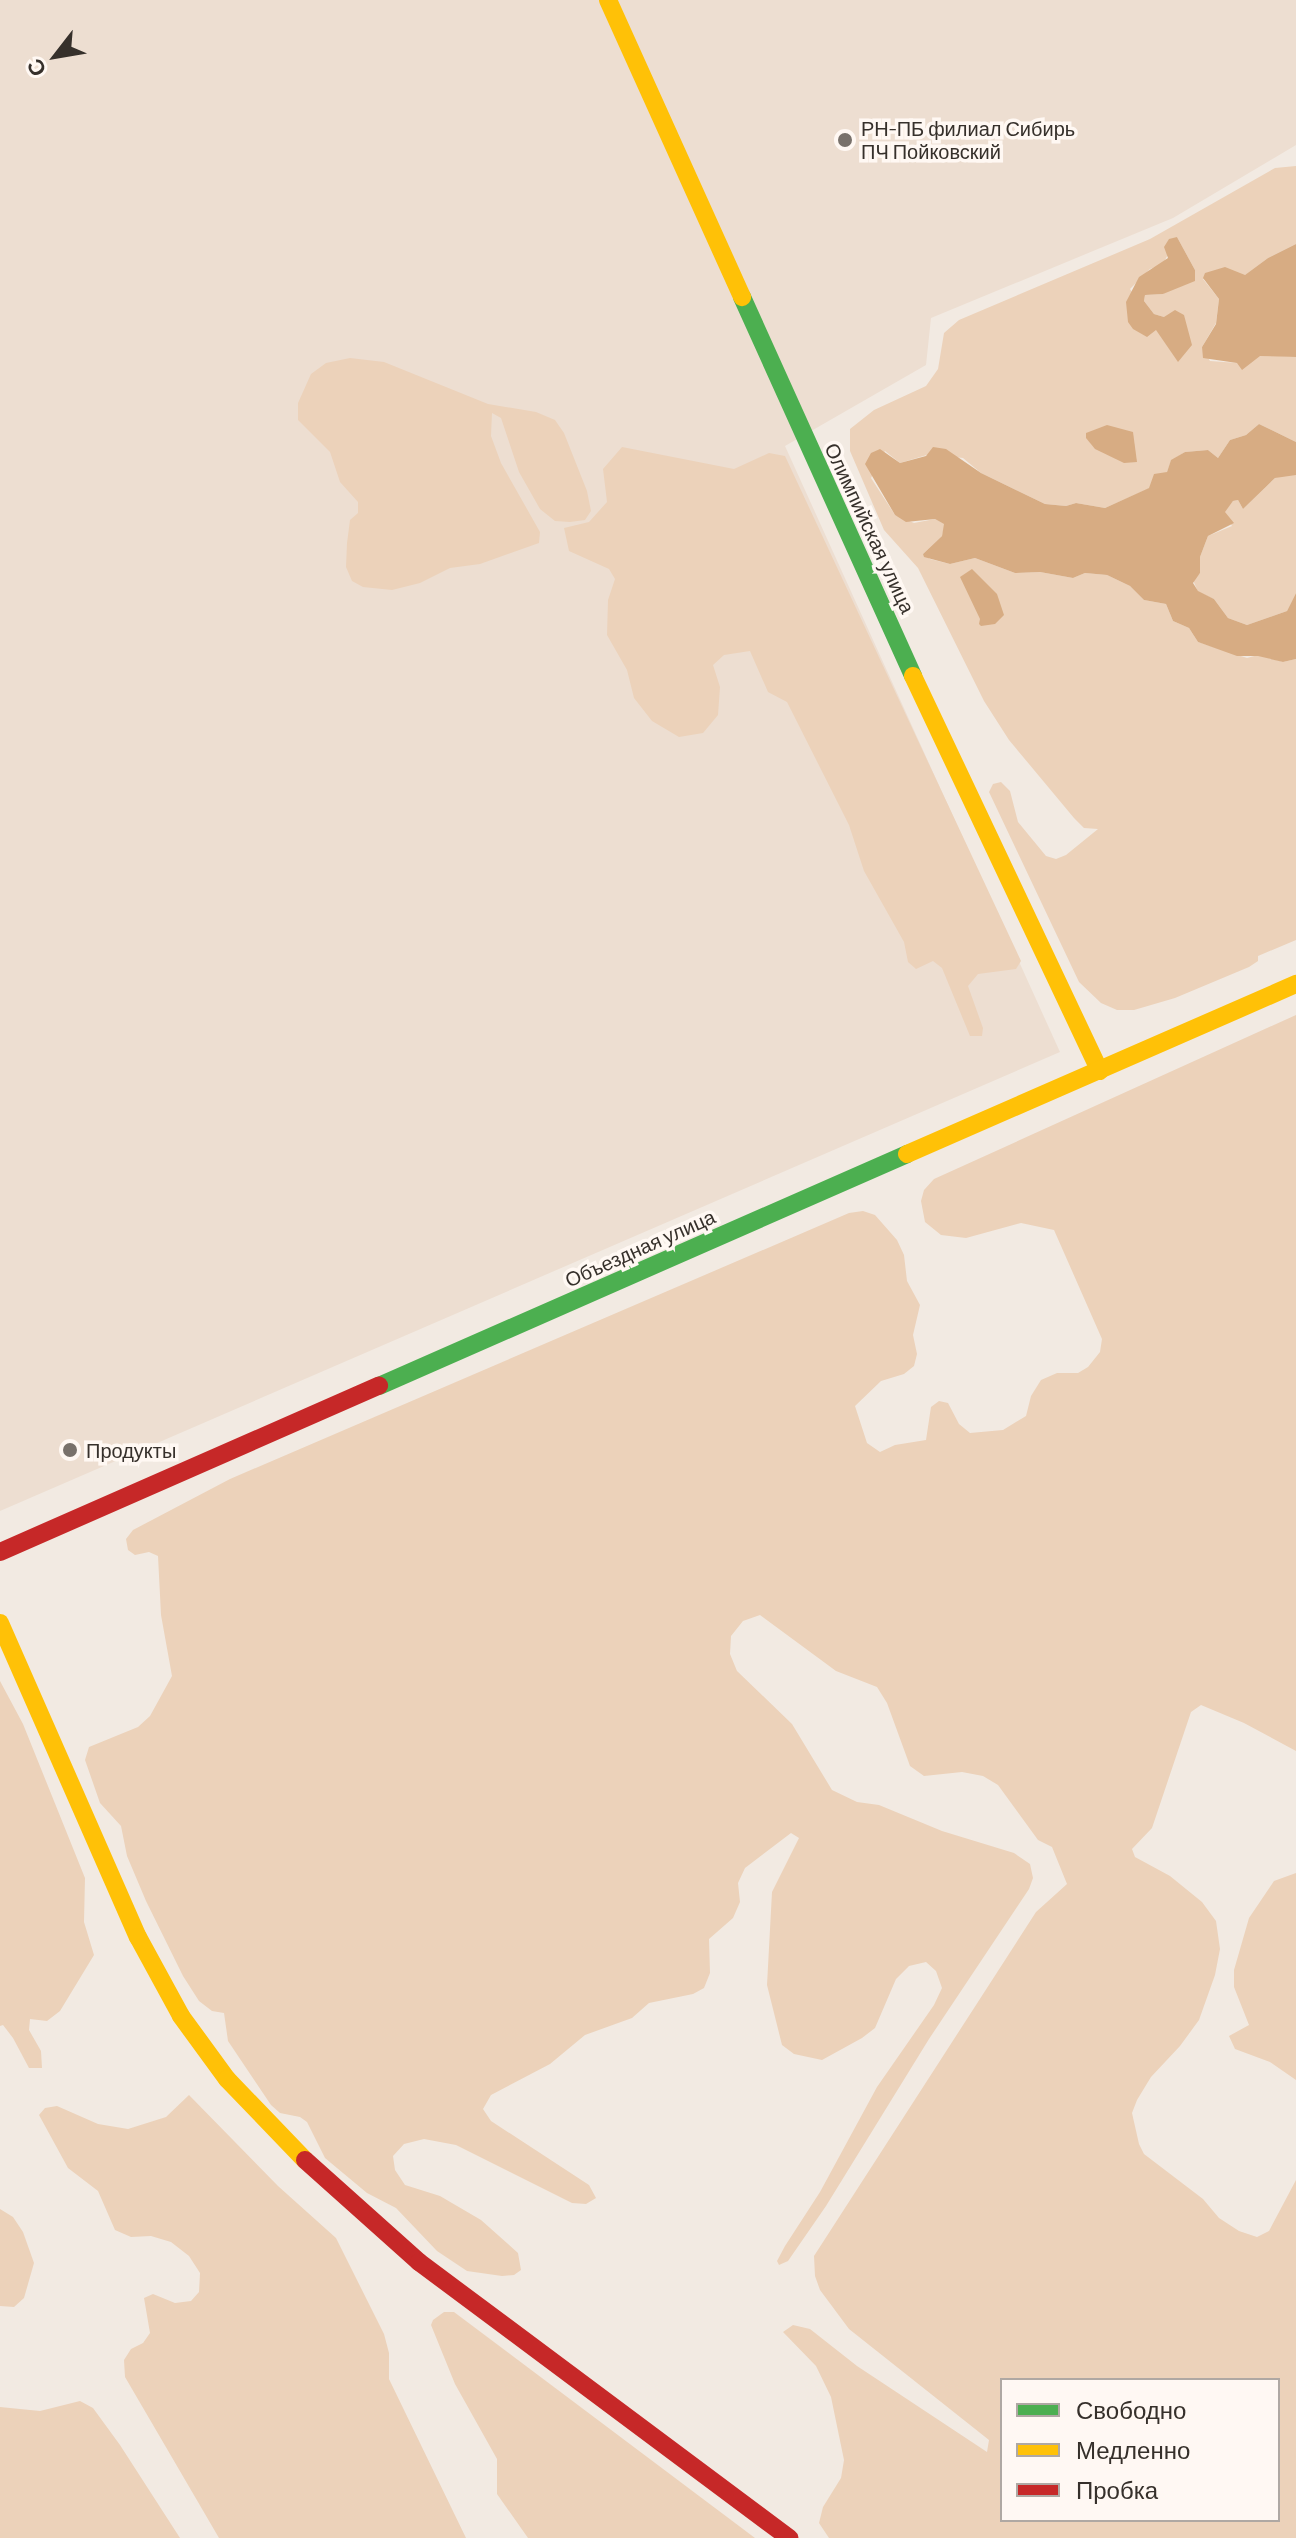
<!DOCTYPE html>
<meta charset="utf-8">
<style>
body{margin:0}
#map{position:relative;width:1296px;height:2538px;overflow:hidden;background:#f2eae2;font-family:Barlow,sans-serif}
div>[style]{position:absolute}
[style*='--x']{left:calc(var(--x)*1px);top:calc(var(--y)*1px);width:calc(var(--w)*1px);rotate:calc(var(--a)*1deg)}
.built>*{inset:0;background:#edded1}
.green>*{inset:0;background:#ecd2ba}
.water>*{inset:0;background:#d7ac83}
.fast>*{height:18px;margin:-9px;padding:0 9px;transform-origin:9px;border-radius:9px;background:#4caf50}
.slow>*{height:18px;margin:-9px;padding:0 9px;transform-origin:9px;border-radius:9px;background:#ffc107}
.jam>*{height:18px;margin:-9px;padding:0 9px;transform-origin:9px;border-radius:9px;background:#c62828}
.dots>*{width:22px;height:22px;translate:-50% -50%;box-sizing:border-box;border:4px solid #fff8f3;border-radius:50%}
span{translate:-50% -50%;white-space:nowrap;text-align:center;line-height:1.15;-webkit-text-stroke:7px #fff8f3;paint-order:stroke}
.poi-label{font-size:20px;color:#36302b}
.left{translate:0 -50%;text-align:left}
.street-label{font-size:20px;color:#36302b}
.legend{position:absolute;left:1000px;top:2378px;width:280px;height:144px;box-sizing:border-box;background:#fff8f3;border:2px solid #afa8a3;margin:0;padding:10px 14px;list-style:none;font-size:24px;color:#36302b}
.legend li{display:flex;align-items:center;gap:16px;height:40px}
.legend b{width:40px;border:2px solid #afa8a3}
.north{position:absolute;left:16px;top:16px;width:80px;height:80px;-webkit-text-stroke:6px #fff8f3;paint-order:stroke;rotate:239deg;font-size:22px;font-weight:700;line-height:32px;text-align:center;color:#36302b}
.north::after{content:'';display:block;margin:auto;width:28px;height:36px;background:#36302b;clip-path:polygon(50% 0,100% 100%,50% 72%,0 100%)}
</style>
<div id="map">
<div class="built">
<i style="clip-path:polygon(0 0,1296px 0,1296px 145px,1173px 218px,931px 318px,926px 365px,785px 446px,1060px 1052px,0 1511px)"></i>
</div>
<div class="green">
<i style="clip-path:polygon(evenodd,1296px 166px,1296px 244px,1268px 258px,1244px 276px,1203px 279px,1219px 299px,1216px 323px,1202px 347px,1210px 361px,1238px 363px,1259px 355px,1296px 357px,1296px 442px,1259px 424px,1246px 435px,1230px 440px,1218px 458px,1208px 450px,1185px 452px,1171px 461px,1167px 472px,1150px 488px,1105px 508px,1076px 503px,1066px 506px,1045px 504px,981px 473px,963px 458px,930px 454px,900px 463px,885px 451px,871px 478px,895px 515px,914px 523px,935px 519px,945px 524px,942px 536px,923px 554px,930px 559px,950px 564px,975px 558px,1015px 573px,1040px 572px,1073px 578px,1085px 573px,1107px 575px,1130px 586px,1144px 600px,1166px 604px,1173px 621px,1189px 628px,1198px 642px,1247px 658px,1258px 655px,1283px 662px,1296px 659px,1296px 940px,1258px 956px,1258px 961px,1249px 967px,1175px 998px,1134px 1010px,1117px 1010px,1101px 1003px,1079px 982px,989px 792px,993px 784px,1001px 782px,1010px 791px,1018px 822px,1046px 856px,1056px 859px,1066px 855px,1098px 829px,1084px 828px,1074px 818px,1009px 740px,984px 701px,918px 568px,884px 530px,850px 451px,850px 429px,874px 410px,926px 386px,938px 369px,944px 333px,959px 320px,1150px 239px,1275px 168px,1296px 166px,1177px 237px,1195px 270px,1163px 294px,1145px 295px,1144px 301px,1154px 314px,1164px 317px,1162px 336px,1130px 289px,1150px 269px,1163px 264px,1177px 237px)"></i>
<i style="clip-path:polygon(350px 358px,384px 362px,488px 404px,536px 412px,555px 420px,564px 433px,587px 491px,591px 511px,585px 520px,570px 522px,555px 521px,540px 509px,519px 472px,501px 418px,492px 413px,491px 436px,501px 463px,540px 532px,539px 543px,480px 564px,450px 568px,420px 583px,392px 590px,363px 587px,352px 581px,346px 567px,347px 543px,350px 520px,358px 513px,358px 502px,340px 482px,330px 452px,298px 420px,298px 403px,311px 374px,326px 363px)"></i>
<i style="clip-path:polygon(622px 447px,734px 469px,769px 453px,785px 456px,1021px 961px,1016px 969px,978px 974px,968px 986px,983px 1028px,982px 1036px,970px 1036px,942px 968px,933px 961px,916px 969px,908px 962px,904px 942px,864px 871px,849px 825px,787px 702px,768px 692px,750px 651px,724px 655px,713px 665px,720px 687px,718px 715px,703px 733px,679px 737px,652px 721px,634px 698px,627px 670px,607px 635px,608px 600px,615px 579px,609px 569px,569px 551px,564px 528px,589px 522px,607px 502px,603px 469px)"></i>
<i style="clip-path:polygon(1286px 474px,1296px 475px,1296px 593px,1287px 611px,1247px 625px,1228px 618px,1214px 599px,1198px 592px,1193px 580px,1200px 573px,1200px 557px,1208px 536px,1232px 526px,1224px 512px,1233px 501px,1238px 500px,1243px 509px,1275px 478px)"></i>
<i style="clip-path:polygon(evenodd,1296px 1015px,1296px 1751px,1244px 1723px,1201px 1705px,1191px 1712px,1152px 1828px,1132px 1849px,1135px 1857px,1170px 1876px,1202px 1902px,1216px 1921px,1220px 1949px,1215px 1975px,1199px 2020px,1180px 2046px,1151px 2077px,1137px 2100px,1132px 2113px,1139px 2144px,1144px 2154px,1203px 2199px,1219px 2218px,1239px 2231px,1257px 2237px,1269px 2231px,1296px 2180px,1296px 2538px,829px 2538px,819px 2523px,823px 2507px,841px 2478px,844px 2460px,831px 2397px,816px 2366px,783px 2332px,793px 2325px,810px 2329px,857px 2366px,987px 2452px,989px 2440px,849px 2329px,820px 2290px,815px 2276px,814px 2256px,1036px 1912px,1067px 1884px,1052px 1847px,1038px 1840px,998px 1785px,983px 1776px,962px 1772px,924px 1776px,910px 1766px,887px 1703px,877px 1687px,836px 1671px,760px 1615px,743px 1621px,731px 1636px,730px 1654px,737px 1671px,792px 1724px,832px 1790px,857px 1802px,879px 1805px,942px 1831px,1014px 1853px,1030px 1864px,1033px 1878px,1029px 1889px,929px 2039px,826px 2206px,788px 2261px,779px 2265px,777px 2261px,785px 2246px,820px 2192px,877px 2087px,934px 2005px,942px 1988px,936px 1971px,926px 1962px,909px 1966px,896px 1979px,875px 2028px,862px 2038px,822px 2060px,794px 2054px,782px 2045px,767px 1985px,772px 1892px,799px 1838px,791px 1833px,745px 1868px,738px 1883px,740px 1902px,733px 1918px,709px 1939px,710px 1973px,704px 1988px,693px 1994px,649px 2003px,632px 2018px,585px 2035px,550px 2064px,491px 2095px,483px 2109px,491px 2121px,589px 2185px,596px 2198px,586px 2204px,572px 2203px,456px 2145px,424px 2139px,404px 2144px,393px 2156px,395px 2170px,405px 2185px,440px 2196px,481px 2220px,518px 2253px,521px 2270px,514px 2275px,502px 2276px,467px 2271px,437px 2251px,396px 2208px,367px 2193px,325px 2158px,307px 2122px,300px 2117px,280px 2113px,271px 2105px,228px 2041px,224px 2013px,212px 2011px,199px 2001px,183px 1976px,146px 1901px,127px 1856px,121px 1826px,100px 1803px,85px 1760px,89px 1747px,138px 1727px,150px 1716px,172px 1676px,161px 1615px,158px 1556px,149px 1552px,135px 1555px,128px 1550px,126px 1539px,133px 1530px,230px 1479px,849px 1213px,863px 1211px,875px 1215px,897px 1240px,904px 1255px,907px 1281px,920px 1305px,913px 1335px,917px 1354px,914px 1366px,904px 1374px,881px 1381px,855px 1406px,867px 1443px,880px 1452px,895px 1445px,926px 1440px,931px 1407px,939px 1401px,948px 1403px,959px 1424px,970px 1433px,1003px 1430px,1026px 1416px,1031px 1396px,1041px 1380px,1057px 1373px,1078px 1373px,1088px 1367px,1100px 1352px,1102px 1339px,1054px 1230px,1021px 1223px,966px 1238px,941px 1235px,925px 1222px,921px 1201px,924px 1190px,934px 1179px,1296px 1015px,1278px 2380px,1278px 2520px,1002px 2520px,1002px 2380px,1278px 2380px)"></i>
<i style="clip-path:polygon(0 1681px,23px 1724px,85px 1878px,84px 1922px,94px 1955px,60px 2011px,47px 2021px,30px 2019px,29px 2030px,41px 2051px,42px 2068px,29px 2068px,13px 2038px,3px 2025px,0 2026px)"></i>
<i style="clip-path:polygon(1296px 1873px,1296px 2080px,1270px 2062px,1235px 2049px,1229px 2036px,1249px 2025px,1234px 1987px,1234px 1970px,1249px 1918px,1274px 1881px)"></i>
<i style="clip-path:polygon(189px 2095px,278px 2186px,336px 2238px,384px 2334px,389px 2353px,389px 2379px,466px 2538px,219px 2538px,125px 2377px,124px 2360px,131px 2349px,143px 2343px,150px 2333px,144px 2298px,153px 2294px,175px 2303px,191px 2301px,199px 2292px,200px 2273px,189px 2256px,171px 2242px,151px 2236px,131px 2237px,115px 2230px,98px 2191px,68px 2168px,39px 2115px,45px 2108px,57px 2106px,98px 2124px,128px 2129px,166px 2117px)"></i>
<i style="clip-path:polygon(0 2209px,13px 2217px,23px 2232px,34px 2263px,24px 2298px,14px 2307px,0 2306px)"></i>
<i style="clip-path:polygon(444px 2312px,454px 2312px,755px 2538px,528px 2538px,497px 2494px,497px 2459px,455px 2384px,431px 2325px,433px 2320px)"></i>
<i style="clip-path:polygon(80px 2401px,93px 2408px,120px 2445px,180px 2538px,0 2538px,0 2407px,40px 2411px)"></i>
</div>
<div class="water">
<i style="clip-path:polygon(1177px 237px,1195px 270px,1195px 281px,1163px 294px,1145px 295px,1144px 301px,1154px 314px,1164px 317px,1175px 310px,1184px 315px,1192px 345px,1178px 362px,1156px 330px,1147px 337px,1133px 329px,1128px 322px,1126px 302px,1139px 277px,1168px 258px,1164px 247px,1169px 239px)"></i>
<i style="clip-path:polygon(1296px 244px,1296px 357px,1260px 356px,1242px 370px,1237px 363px,1203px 358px,1202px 347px,1216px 324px,1219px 299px,1203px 278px,1205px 273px,1225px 267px,1245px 275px,1268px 258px)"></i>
<i style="clip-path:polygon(1259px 424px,1296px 442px,1296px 475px,1275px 478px,1243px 509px,1238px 500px,1233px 501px,1225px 512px,1234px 523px,1208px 536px,1200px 557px,1200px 573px,1193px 583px,1198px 591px,1214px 599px,1228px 618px,1247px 625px,1287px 611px,1296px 593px,1296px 659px,1283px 662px,1258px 656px,1237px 656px,1198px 642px,1189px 628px,1173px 621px,1166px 604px,1144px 600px,1130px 586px,1107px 575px,1085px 573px,1073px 578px,1040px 572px,1015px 573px,975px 558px,950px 564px,924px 557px,923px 554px,942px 536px,944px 524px,935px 519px,906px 522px,895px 515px,865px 464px,871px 453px,880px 449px,900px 463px,926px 456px,933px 447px,946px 449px,981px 473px,1045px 504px,1066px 506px,1076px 503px,1105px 508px,1149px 488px,1154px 474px,1167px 472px,1171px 460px,1185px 452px,1208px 450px,1218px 458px,1230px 440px,1246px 435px)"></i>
<i style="clip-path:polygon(1107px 425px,1133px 432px,1137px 462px,1124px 463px,1095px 449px,1086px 438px,1086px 433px)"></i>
<i style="clip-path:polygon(972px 569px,997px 594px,1004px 615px,995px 624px,981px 626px,979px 624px,980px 619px,960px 577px)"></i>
</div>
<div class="fast">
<i style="--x:742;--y:297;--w:416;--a:65.7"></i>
<i style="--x:379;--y:1386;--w:577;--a:-23.72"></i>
</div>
<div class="slow">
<i style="--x:608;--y:0;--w:326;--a:65.7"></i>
<i style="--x:913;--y:676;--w:437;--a:64.7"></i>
<i style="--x:907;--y:1154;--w:425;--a:-23.6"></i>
<i style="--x:0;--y:1623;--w:343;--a:66.3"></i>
<i style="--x:138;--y:1937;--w:90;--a:61.4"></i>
<i style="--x:181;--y:2016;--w:78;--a:53.9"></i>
<i style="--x:227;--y:2079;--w:112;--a:46.1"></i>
</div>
<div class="jam">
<i style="--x:0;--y:1552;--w:414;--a:-23.7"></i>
<i style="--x:305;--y:2160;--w:153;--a:41.8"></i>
<i style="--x:419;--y:2262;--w:462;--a:36.7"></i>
</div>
<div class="dots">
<i style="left:845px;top:140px;background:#78716b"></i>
<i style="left:70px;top:1450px;background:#78716b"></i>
</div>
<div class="poi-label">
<span class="left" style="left:861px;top:140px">РН-ПБ филиал Сибирь<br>ПЧ Пойковский</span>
<span class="left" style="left:86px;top:1450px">Продукты</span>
</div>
<div class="street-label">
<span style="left:870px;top:528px;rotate:65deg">Олимпийская улица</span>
<span style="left:640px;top:1248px;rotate:-24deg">Объездная улица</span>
</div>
<ul class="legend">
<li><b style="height:10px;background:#4caf50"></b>Свободно</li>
<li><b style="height:10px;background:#ffc107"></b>Медленно</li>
<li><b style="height:10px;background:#c62828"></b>Пробка</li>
</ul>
<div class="north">С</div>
</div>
